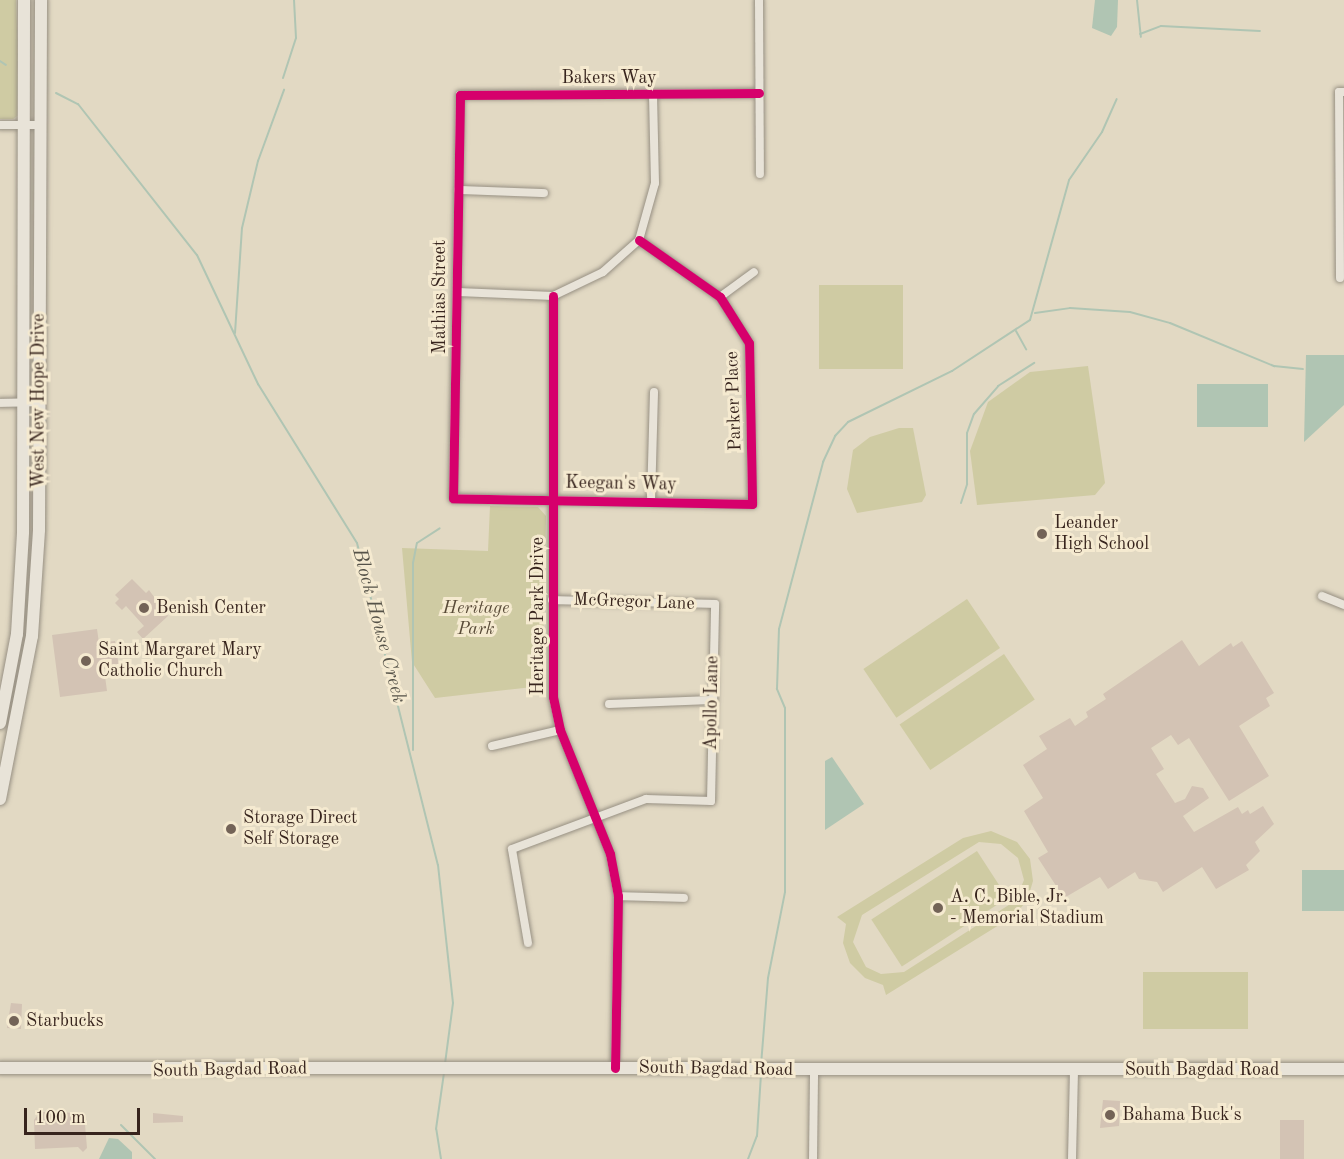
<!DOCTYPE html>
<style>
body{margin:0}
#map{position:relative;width:1344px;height:1159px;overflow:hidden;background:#e2d9c3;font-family:"Old Standard TT",serif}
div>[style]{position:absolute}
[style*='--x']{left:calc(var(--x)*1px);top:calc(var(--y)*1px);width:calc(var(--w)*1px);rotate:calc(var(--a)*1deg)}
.green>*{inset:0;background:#cfcba3;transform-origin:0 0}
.water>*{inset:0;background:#b0c5b3;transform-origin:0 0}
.stream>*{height:2px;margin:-1px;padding:0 1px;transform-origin:1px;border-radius:1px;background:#b0c5b3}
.building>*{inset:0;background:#d3c3b4;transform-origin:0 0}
.roads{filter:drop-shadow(0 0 2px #979083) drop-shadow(0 0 2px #979083)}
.minor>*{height:8px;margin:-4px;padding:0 4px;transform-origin:4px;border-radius:4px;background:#e8e3d8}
.secondary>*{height:12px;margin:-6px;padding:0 6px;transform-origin:6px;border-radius:6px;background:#e8e3d8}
.cycleway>*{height:9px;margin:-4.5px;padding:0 4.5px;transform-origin:4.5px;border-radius:4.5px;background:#d6006c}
.dots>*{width:16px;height:16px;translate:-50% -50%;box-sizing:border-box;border:3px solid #f5ead0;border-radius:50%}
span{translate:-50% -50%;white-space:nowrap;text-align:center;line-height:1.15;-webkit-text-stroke:6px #f5ead0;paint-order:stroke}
.street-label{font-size:18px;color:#37241d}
.poi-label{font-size:18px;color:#37241d}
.left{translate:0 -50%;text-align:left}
.park-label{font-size:18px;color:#594b38;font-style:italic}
.water-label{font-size:20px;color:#555248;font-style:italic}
.scale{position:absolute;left:24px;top:1108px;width:116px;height:27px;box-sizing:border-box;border:3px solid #37241d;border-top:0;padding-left:8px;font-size:18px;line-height:21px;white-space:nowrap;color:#37241d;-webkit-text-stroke:4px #f5ead0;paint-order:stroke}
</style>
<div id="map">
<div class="green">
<i style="clip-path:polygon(0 0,16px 0,20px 114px,13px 119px,0 119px)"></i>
<i style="left:819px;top:285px;width:84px;height:84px"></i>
<i style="clip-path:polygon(1088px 366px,1105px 483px,1095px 495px,977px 505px,970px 451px,988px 402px,1030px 372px)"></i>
<i style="clip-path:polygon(899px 428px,913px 428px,926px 495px,922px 502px,857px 513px,847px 489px,853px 450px,870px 437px)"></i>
<i style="clip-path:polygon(490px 506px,538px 507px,546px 516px,542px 686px,435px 698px,412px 662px,402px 548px,488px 551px)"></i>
<i style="left:967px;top:599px;width:59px;height:125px;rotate:56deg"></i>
<i style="left:1004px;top:654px;width:55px;height:126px;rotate:56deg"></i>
<i style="clip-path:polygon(evenodd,991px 831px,1017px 842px,1030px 859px,1033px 881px,1027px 901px,1012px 917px,886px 995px,883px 985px,865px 978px,850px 963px,843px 943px,846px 924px,837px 917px,963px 838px,991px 831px,979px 842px,1001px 844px,1018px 858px,1024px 880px,1015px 901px,904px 972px,881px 974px,866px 967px,853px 942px,862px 915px,979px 842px)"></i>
<i style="left:977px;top:851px;width:56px;height:126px;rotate:57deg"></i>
<i style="left:1143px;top:972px;width:105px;height:57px"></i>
</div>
<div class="water">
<i style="clip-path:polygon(1095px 0,1118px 0,1117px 27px,1111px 36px,1092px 28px)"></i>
<i style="clip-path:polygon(1306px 355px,1344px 355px,1344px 405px,1304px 442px)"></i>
<i style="left:1197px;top:384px;width:71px;height:43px"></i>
<i style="clip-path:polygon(832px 757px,864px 804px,825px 830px,825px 761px)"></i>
<i style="left:1302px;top:870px;width:42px;height:41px"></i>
<i style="clip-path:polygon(109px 1138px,118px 1139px,132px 1152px,132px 1159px,99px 1159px)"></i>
</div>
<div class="stream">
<i style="--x:1137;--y:0;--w:37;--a:84"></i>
<i style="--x:1140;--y:34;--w:22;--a:-21"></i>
<i style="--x:1161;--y:26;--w:99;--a:2.9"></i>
<i style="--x:0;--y:61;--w:7;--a:34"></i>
<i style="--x:283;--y:78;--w:42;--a:-72"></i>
<i style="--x:296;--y:38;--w:38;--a:-93"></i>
<i style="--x:56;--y:93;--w:25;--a:27"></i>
<i style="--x:78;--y:104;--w:192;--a:51.8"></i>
<i style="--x:197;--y:255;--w:143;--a:64.7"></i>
<i style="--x:258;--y:384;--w:187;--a:58.1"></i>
<i style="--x:357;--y:543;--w:332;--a:75.9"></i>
<i style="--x:438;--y:865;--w:139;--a:83.8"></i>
<i style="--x:453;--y:1003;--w:62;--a:97.5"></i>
<i style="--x:1035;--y:313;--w:35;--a:-8"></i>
<i style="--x:1070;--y:308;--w:60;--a:3.8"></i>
<i style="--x:1130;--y:312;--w:41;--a:15.4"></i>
<i style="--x:1170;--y:323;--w:113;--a:22.5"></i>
<i style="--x:1274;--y:366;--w:29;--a:6"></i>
<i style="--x:1016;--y:331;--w:21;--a:61"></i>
<i style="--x:235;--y:333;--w:105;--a:-86.2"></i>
<i style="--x:242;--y:228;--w:69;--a:-76.6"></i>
<i style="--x:258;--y:161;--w:76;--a:-69.9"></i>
<i style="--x:961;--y:503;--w:20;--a:-72"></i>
<i style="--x:967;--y:484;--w:51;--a:-90"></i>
<i style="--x:967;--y:433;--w:20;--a:-70"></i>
<i style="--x:974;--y:414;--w:37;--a:-49"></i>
<i style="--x:998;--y:386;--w:43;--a:-32.6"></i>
<i style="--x:413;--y:750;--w:187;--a:-90"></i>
<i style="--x:413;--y:563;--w:20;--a:-79"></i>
<i style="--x:417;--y:543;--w:27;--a:-33"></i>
<i style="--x:761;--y:1065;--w:87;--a:-85.4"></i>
<i style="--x:768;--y:978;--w:88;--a:-78.8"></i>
<i style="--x:785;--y:892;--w:184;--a:-90"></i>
<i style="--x:785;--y:708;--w:21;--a:-113"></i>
<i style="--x:777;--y:689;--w:60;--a:-88.1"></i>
<i style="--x:779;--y:629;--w:173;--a:-75.2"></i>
<i style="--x:823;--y:462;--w:29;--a:-65"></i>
<i style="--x:835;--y:436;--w:19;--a:-47"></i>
<i style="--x:848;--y:422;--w:116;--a:-26.1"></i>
<i style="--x:952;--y:371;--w:93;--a:-33.2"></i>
<i style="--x:1030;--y:320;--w:145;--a:-74.4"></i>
<i style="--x:1069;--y:180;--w:58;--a:-55.5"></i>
<i style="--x:1102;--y:132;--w:36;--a:-66"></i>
<i style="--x:121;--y:1125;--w:48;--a:45"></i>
<i style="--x:441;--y:1159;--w:30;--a:-99"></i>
<i style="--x:436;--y:1129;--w:57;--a:-81.9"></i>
<i style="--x:748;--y:1159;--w:25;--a:-69"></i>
<i style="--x:757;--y:1136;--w:62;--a:-86.3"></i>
</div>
<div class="building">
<i style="clip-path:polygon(132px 579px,146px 593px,149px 590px,168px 616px,143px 639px,137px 632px,144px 626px,126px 606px,122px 610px,115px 603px,119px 599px,115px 595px)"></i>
<i style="clip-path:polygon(97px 629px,99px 643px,115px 641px,119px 667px,104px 669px,107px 691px,60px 697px,52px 635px)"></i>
<i style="clip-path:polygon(1182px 640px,1199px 666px,1231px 643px,1233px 647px,1242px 641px,1274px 693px,1266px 698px,1270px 706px,1239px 726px,1269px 776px,1229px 801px,1189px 738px,1178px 745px,1171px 735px,1151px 748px,1164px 769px,1156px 774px,1175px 803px,1185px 799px,1192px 786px,1203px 788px,1209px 798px,1183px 816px,1194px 832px,1238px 807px,1242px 814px,1248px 810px,1250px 814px,1263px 806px,1274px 824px,1255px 842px,1260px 851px,1246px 865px,1249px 870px,1216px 889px,1202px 867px,1163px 892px,1157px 882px,1139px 879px,1135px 872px,1108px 889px,1100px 877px,1064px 898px,1038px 858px,1048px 852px,1024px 811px,1043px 798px,1023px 765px,1047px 749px,1039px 736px,1070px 718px,1075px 726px,1088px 717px,1086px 712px,1106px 699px,1103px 694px)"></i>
<i style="clip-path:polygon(11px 1003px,22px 1004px,21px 1029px,7px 1028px)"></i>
<i style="clip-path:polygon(1103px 1100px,1120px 1101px,1119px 1126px,1100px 1128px)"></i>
<i style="clip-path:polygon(40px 1112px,84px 1113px,87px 1148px,83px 1152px,78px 1147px,35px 1149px,34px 1120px)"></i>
<i style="clip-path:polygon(153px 1113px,183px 1116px,183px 1122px,153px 1123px)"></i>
<i style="left:1280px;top:1120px;width:24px;height:39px"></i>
</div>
<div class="roads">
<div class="minor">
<i style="--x:759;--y:0;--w:174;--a:89.7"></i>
<i style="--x:0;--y:125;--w:41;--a:0"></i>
<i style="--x:458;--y:190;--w:86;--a:2"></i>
<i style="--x:639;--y:240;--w:99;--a:35.1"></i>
<i style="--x:720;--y:297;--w:54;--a:57.8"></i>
<i style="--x:749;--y:343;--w:161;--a:88.9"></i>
<i style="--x:752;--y:504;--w:299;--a:-178.9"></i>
<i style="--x:453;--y:498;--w:403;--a:-89"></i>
<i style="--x:460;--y:95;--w:299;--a:-0.4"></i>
<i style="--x:1340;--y:278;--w:186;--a:-90.3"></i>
<i style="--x:1339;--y:92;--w:5;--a:0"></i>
<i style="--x:458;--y:292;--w:95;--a:2.4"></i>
<i style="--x:553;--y:296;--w:55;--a:-25.6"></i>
<i style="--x:603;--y:272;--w:48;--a:-41.6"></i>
<i style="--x:639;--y:240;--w:59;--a:-74.3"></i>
<i style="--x:655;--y:183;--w:89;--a:-91.3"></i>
<i style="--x:553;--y:296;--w:401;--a:90"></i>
<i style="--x:553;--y:697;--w:34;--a:78"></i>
<i style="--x:560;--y:730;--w:134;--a:68"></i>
<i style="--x:610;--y:854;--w:43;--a:79.2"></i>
<i style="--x:618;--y:896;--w:172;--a:91"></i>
<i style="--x:720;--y:297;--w:42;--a:-36.3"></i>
<i style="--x:0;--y:403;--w:40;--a:-1.4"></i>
<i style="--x:651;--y:500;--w:108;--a:-88.4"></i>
<i style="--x:1322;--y:596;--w:24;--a:22"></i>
<i style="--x:609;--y:704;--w:102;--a:-2.2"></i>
<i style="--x:492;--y:746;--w:70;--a:-13.2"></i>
<i style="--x:618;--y:896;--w:66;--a:1.7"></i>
<i style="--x:528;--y:943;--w:95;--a:-99.7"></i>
<i style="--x:512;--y:849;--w:143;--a:-20.5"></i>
<i style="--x:646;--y:799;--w:65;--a:1.8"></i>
<i style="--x:711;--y:801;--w:197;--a:-88.8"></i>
<i style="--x:715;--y:604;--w:163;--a:-178.6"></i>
<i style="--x:813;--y:1159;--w:88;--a:-89.3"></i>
<i style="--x:1072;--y:1159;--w:88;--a:-88.7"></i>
</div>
<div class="secondary">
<i style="--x:0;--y:723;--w:91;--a:-79.2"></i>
<i style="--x:17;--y:634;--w:102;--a:-86.6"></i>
<i style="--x:23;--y:532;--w:532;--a:-89.89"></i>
<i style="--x:0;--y:799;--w:166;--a:-78.9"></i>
<i style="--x:32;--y:636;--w:106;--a:-86.2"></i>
<i style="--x:39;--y:530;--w:530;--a:-89.78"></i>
<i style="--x:0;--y:1068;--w:1344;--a:0.04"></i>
</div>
</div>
<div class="cycleway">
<i style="--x:639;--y:240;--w:99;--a:35.1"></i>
<i style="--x:720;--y:297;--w:54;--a:57.8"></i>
<i style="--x:749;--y:343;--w:161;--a:88.9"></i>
<i style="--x:752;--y:504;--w:299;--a:-178.9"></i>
<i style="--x:453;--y:498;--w:403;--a:-89"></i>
<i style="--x:460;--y:95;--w:299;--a:-0.4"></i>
<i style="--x:553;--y:296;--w:401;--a:90"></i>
<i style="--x:553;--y:697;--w:34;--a:78"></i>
<i style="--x:560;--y:730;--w:134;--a:68"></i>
<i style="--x:610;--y:854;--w:43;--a:79.2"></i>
<i style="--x:618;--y:896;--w:172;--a:91"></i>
</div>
<div class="dots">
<i style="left:1042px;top:534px;background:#736357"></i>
<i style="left:144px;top:608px;background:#736357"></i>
<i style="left:86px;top:661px;background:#736357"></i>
<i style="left:231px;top:829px;background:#736357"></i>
<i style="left:938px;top:908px;background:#736357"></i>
<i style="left:14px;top:1021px;background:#736357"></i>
<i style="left:1110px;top:1115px;background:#736357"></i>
</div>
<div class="street-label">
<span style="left:609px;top:78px">Bakers Way</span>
<span style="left:440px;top:297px;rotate:-90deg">Mathias Street</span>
<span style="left:39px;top:401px;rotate:-90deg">West New Hope Drive</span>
<span style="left:734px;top:401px;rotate:-92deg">Parker Place</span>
<span style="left:621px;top:484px;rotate:1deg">Keegan's Way</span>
<span style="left:634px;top:602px;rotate:2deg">McGregor Lane</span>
<span style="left:538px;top:616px;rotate:-90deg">Heritage Park Drive</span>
<span style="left:712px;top:703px;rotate:-89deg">Apollo Lane</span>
<span style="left:716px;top:1069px;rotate:1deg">South Bagdad Road</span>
<span style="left:230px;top:1070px;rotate:-1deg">South Bagdad Road</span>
<span style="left:1202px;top:1070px">South Bagdad Road</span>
</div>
<div class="poi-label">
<span class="left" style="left:1054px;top:534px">Leander<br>High School</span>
<span class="left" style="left:156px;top:608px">Benish Center</span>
<span class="left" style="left:98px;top:661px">Saint Margaret Mary<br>Catholic Church</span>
<span class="left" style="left:243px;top:829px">Storage Direct<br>Self Storage</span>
<span class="left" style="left:950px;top:908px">A. C. Bible, Jr.<br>- Memorial Stadium</span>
<span class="left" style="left:26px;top:1021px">Starbucks</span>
<span class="left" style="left:1122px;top:1115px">Bahama Buck's</span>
</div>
<div class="park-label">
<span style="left:476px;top:619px">Heritage<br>Park</span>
</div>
<div class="water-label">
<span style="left:378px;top:626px;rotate:75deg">Block House Creek</span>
</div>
<div class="scale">100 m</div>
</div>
